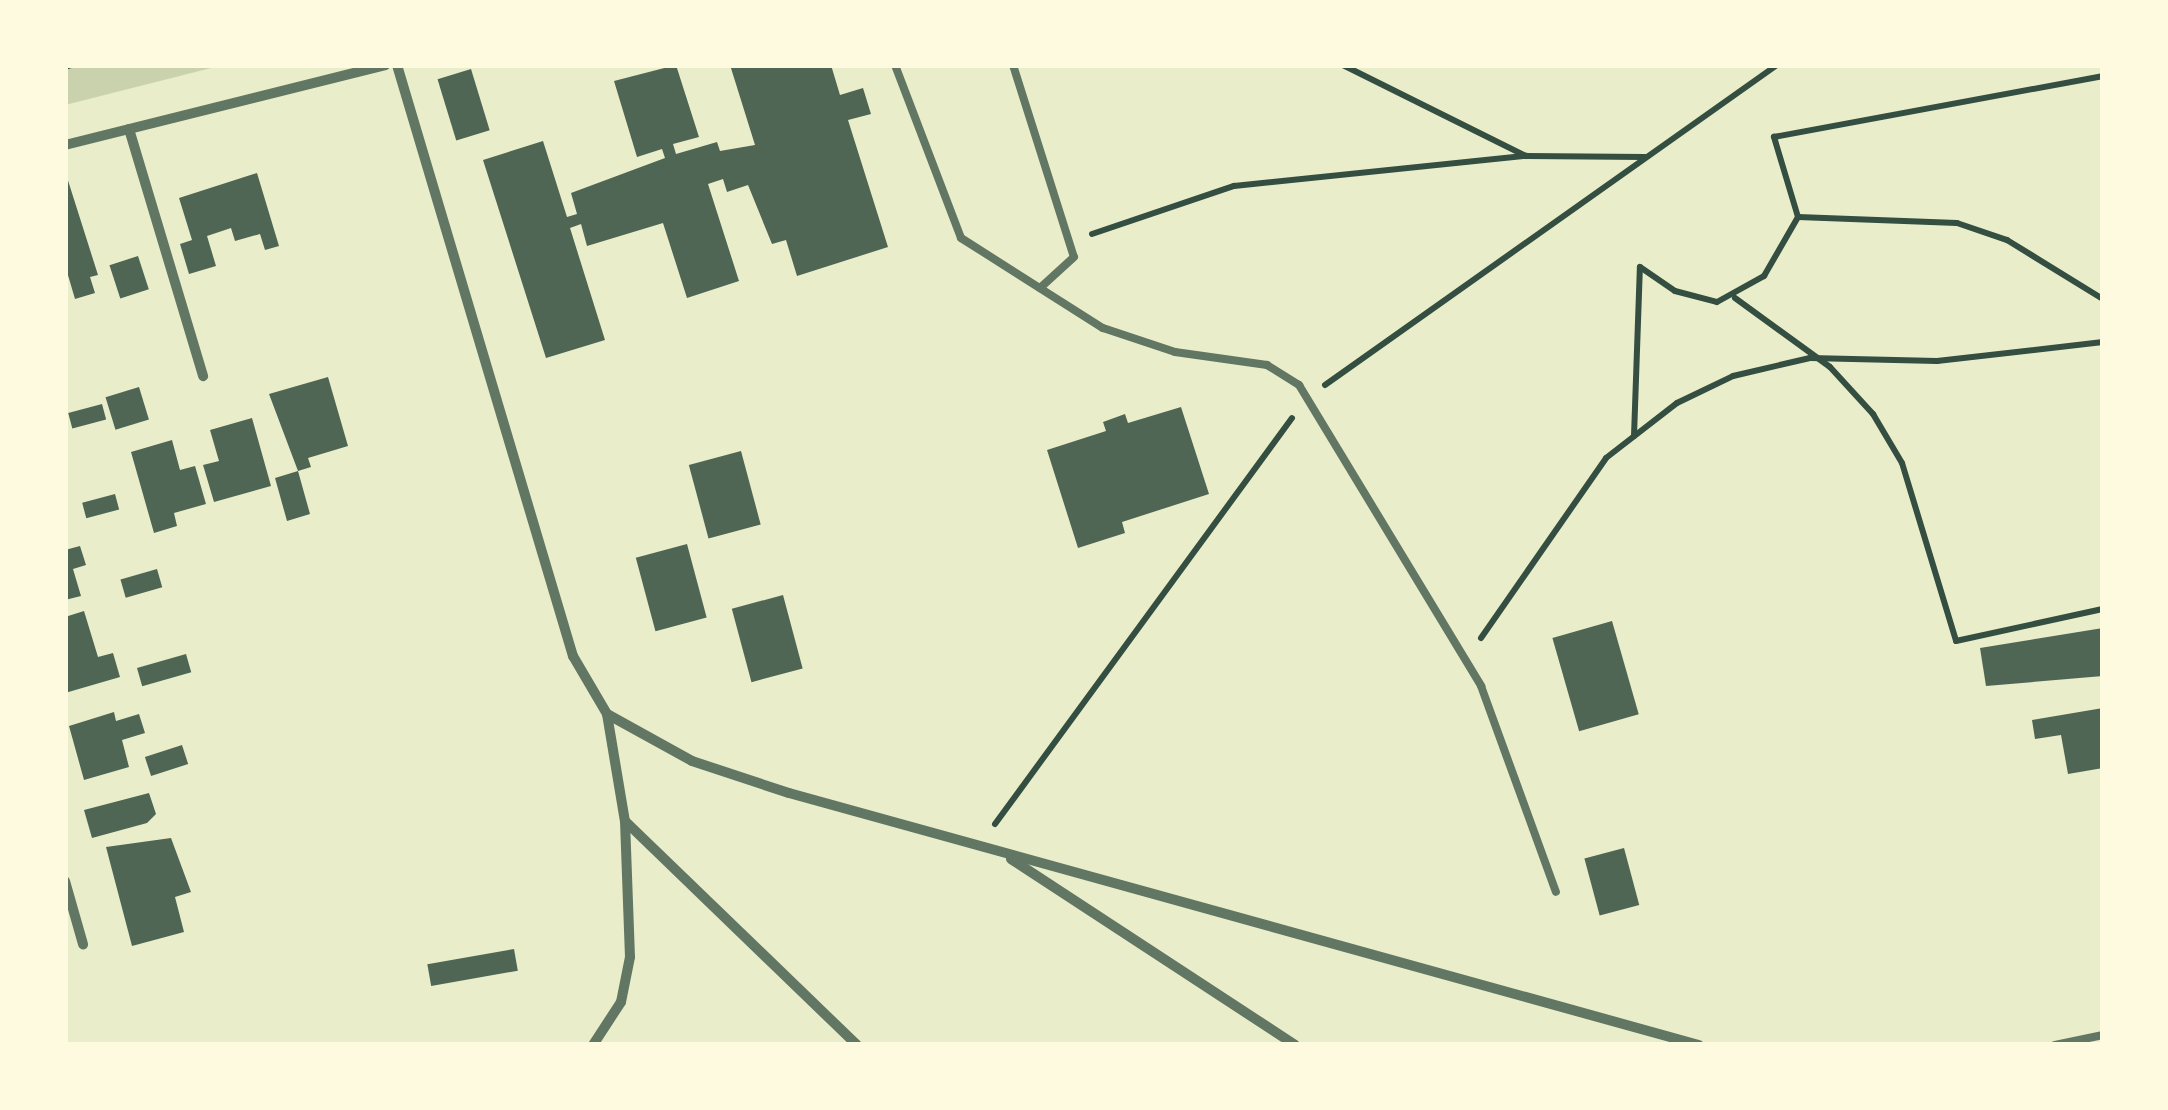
<!DOCTYPE html>
<style>
body{margin:0}
#map{position:relative;width:2168px;height:1110px;overflow:hidden;background:#e9edc9;font-family:Lato,sans-serif}
div>[style]{position:absolute}
[style*='--x']{left:calc(var(--x)*1px);top:calc(var(--y)*1px);width:calc(var(--w)*1px);rotate:calc(var(--a)*1deg)}
.green>*{inset:0;background:#cad2ad}
.building>*{inset:0;background:#4f6655;transform-origin:0 0}
.path>*{height:6px;margin:-3px;padding:0 3px;transform-origin:3px;border-radius:3px;background:#344e41}
.service>*{height:8px;margin:-4px;padding:0 4px;transform-origin:4px;border-radius:4px;background:#617663}
.minor>*{height:10px;margin:-5px;padding:0 5px;transform-origin:5px;border-radius:5px;background:#617663}
span{translate:-50% -50%;white-space:nowrap;text-align:center;line-height:1.15;-webkit-text-stroke:9px #fefae0;paint-order:stroke}
.frame{position:absolute;inset:0;border:68px solid #fefae0;pointer-events:none}
</style>
<div id="map">
<div class="green">
<i style="clip-path:polygon(65px 65px,223px 65px,65px 105px)"></i>
</div>
<div class="building">
<i style="clip-path:polygon(676px 65px,699px 137px,673px 144px,676px 154px,717px 142px,720px 151px,755px 145px,730px 65px,831px 65px,840px 95px,863px 88px,871px 114px,848px 120px,888px 247px,797px 276px,786px 240px,772px 244px,748px 185px,727px 192px,723px 179px,708px 184px,739px 281px,687px 298px,663px 223px,587px 246px,581px 224px,570px 228px,605px 340px,546px 358px,483px 160px,543px 141px,567px 217px,577px 214px,571px 193px,665px 158px,662px 149px,637px 157px,614px 81px)"></i>
<i style="left:471px;top:69px;width:64px;height:35px;rotate:73deg"></i>
<i style="clip-path:polygon(65px 171px,98px 275px,90px 277px,95px 293px,75px 299px,65px 265px)"></i>
<i style="clip-path:polygon(257px 173px,279px 246px,265px 250px,260px 234px,235px 241px,231px 228px,207px 236px,216px 266px,189px 274px,180px 244px,192px 240px,179px 198px)"></i>
<i style="left:138px;top:256px;width:35px;height:30px;rotate:72deg"></i>
<i style="clip-path:polygon(328px 377px,348px 446px,308px 458px,311px 467px,298px 471px,310px 514px,287px 521px,275px 478px,298px 471px,269px 394px)"></i>
<i style="left:139px;top:387px;width:34px;height:35px;rotate:73deg"></i>
<i style="left:102px;top:404px;width:16px;height:35px;rotate:75deg"></i>
<i style="clip-path:polygon(1181px 407px,1209px 494px,1122px 522px,1125px 533px,1078px 548px,1047px 450px,1106px 431px,1103px 422px,1125px 414px,1128px 423px)"></i>
<i style="clip-path:polygon(252px 418px,271px 486px,214px 502px,203px 465px,219px 461px,210px 430px)"></i>
<i style="clip-path:polygon(172px 440px,180px 470px,195px 466px,206px 504px,174px 513px,177px 526px,154px 533px,131px 452px)"></i>
<i style="left:741px;top:451px;width:76px;height:54px;rotate:75deg"></i>
<i style="left:115px;top:494px;width:16px;height:34px;rotate:75deg"></i>
<i style="left:687px;top:544px;width:76px;height:53px;rotate:75deg"></i>
<i style="clip-path:polygon(80px 546px,86px 565px,73px 569px,81px 596px,65px 600px,65px 550px)"></i>
<i style="left:157px;top:569px;width:19px;height:38px;rotate:74deg"></i>
<i style="left:783px;top:595px;width:76px;height:53px;rotate:75deg"></i>
<i style="clip-path:polygon(84px 611px,98px 657px,113px 653px,120px 677px,65px 693px,65px 617px)"></i>
<i style="left:1612px;top:621px;width:97px;height:62px;rotate:74deg"></i>
<i style="clip-path:polygon(2103px 628px,2103px 676px,1986px 686px,1980px 648px)"></i>
<i style="left:186px;top:654px;width:19px;height:51px;rotate:74deg"></i>
<i style="clip-path:polygon(2103px 708px,2103px 768px,2068px 774px,2061px 735px,2035px 739px,2032px 720px)"></i>
<i style="clip-path:polygon(114px 712px,116px 721px,139px 714px,145px 733px,122px 740px,129px 767px,84px 780px,69px 726px)"></i>
<i style="left:182px;top:745px;width:20px;height:39px;rotate:72deg"></i>
<i style="clip-path:polygon(149px 793px,156px 814px,147px 823px,92px 838px,84px 810px)"></i>
<i style="clip-path:polygon(171px 838px,191px 892px,175px 897px,184px 932px,132px 946px,106px 847px)"></i>
<i style="left:1624px;top:848px;width:59px;height:41px;rotate:75deg"></i>
<i style="left:514px;top:949px;width:22px;height:88px;rotate:80deg"></i>
</div>
<div class="path">
<i style="--x:65;--y:67;--w:6;--a:-18"></i>
<i style="--x:1526;--y:156;--w:119;--a:0.5"></i>
<i style="--x:1798;--y:217;--w:159;--a:2.2"></i>
<i style="--x:1957;--y:223;--w:53;--a:18.8"></i>
<i style="--x:2007;--y:240;--w:113;--a:31.6"></i>
<i style="--x:1092;--y:234;--w:150;--a:-18.7"></i>
<i style="--x:1234;--y:186;--w:294;--a:-5.9"></i>
<i style="--x:1526;--y:156;--w:204;--a:-153.6"></i>
<i style="--x:1735;--y:298;--w:117;--a:36"></i>
<i style="--x:1830;--y:367;--w:64;--a:47.5"></i>
<i style="--x:1873;--y:414;--w:57;--a:59.4"></i>
<i style="--x:1902;--y:463;--w:186;--a:73.1"></i>
<i style="--x:1956;--y:641;--w:150;--a:-12.3"></i>
<i style="--x:1325;--y:385;--w:554;--a:-35.3"></i>
<i style="--x:1634;--y:436;--w:169;--a:-88"></i>
<i style="--x:1640;--y:267;--w:42;--a:34.4"></i>
<i style="--x:1675;--y:291;--w:43;--a:14.7"></i>
<i style="--x:1717;--y:302;--w:54;--a:-29"></i>
<i style="--x:1764;--y:276;--w:68;--a:-60"></i>
<i style="--x:1798;--y:217;--w:84;--a:-106.7"></i>
<i style="--x:1774;--y:137;--w:335;--a:-10.5"></i>
<i style="--x:1481;--y:638;--w:219;--a:-55.2"></i>
<i style="--x:1606;--y:458;--w:90;--a:-37.8"></i>
<i style="--x:1677;--y:403;--w:62;--a:-25.7"></i>
<i style="--x:1733;--y:376;--w:79;--a:-13.2"></i>
<i style="--x:1810;--y:358;--w:127;--a:1.4"></i>
<i style="--x:1937;--y:361;--w:167;--a:-6.5"></i>
<i style="--x:995;--y:824;--w:503;--a:-53.81"></i>
</div>
<div class="service">
<i style="--x:895;--y:65;--w:185;--a:69.1"></i>
<i style="--x:961;--y:238;--w:168;--a:32.4"></i>
<i style="--x:1103;--y:328;--w:76;--a:18.4"></i>
<i style="--x:1175;--y:352;--w:93;--a:8"></i>
<i style="--x:1267;--y:365;--w:38;--a:32"></i>
<i style="--x:1299;--y:385;--w:352;--a:58.8"></i>
<i style="--x:1481;--y:686;--w:219;--a:70"></i>
<i style="--x:1013;--y:65;--w:201;--a:72.4"></i>
<i style="--x:1074;--y:257;--w:46;--a:137.6"></i>
<i style="--x:2055;--y:1045;--w:49;--a:-11.8"></i>
</div>
<div class="minor">
<i style="--x:397;--y:65;--w:617;--a:73.42"></i>
<i style="--x:573;--y:656;--w:67;--a:59.6"></i>
<i style="--x:607;--y:714;--w:109;--a:80.5"></i>
<i style="--x:625;--y:821;--w:136;--a:87.9"></i>
<i style="--x:630;--y:957;--w:46;--a:101.3"></i>
<i style="--x:621;--y:1002;--w:51;--a:123.1"></i>
<i style="--x:129;--y:129;--w:258;--a:73.3"></i>
<i style="--x:65;--y:145;--w:330;--a:-14"></i>
<i style="--x:607;--y:714;--w:97;--a:28.9"></i>
<i style="--x:692;--y:761;--w:102;--a:18.3"></i>
<i style="--x:789;--y:793;--w:944;--a:15.48"></i>
<i style="--x:625;--y:821;--w:322;--a:44"></i>
<i style="--x:1011;--y:859;--w:339;--a:33.2"></i>
<i style="--x:65;--y:881;--w:66;--a:74.1"></i>
</div>
<div class="frame"></div>
</div>
